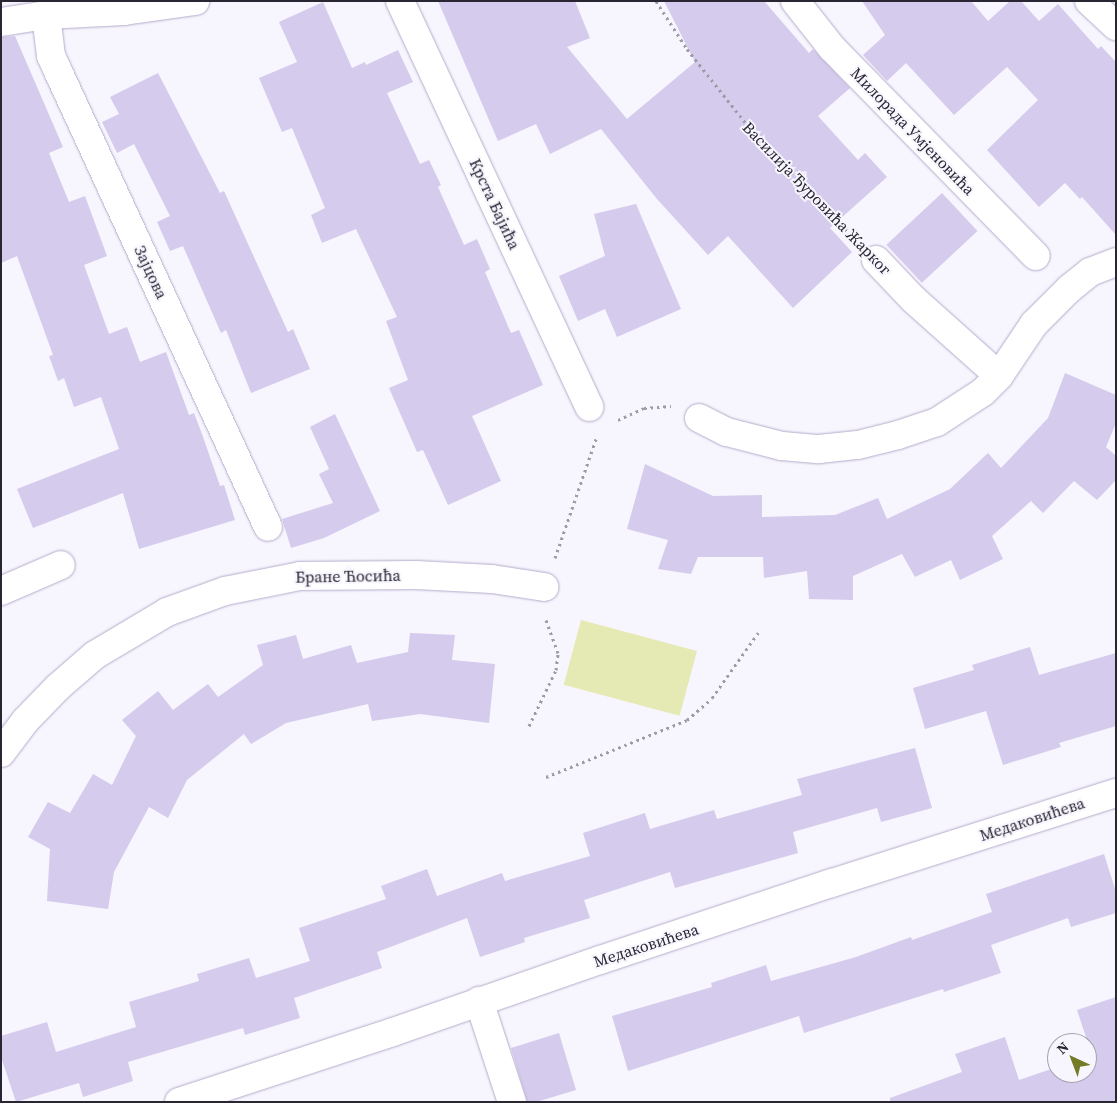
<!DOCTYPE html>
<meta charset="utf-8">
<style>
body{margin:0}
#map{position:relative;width:1117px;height:1103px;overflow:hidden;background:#f7f5fd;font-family:"Source Serif 4",serif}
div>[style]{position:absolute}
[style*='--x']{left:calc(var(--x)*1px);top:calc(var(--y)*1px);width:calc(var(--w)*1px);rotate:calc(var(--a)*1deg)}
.green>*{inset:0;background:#e5eab4;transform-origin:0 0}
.building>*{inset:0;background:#d5cbed;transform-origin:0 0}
.path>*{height:3px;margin-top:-1.5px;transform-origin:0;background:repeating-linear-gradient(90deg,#9e9ba5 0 2.5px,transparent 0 6.5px)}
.roads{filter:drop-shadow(0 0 1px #b5abcc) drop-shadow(0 0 1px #b5abcc)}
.minor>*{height:28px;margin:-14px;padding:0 14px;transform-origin:14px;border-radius:14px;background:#fff}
span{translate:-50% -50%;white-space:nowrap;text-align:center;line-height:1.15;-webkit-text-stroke:4px #f7f5fd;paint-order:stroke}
.street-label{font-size:16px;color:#292532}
.frame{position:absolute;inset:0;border:2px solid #292532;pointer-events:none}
.north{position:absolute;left:1047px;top:1033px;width:50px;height:50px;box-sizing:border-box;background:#f7f5fd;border:1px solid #a5a2ac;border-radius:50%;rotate:317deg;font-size:14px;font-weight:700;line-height:20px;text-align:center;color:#292532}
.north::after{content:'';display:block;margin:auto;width:18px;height:22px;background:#757a24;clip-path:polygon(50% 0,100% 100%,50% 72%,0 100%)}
</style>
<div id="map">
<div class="green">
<i style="left:581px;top:620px;width:120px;height:67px;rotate:15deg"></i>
</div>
<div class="building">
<i style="clip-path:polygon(438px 1px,575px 1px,590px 38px,567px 47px,627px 119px,695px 62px,664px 1px,764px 1px,809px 53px,813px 49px,850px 88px,818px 116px,858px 160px,865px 153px,887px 177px,830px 228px,852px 252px,793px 308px,728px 236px,708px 255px,657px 199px,601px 129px,550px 154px,536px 124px,498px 141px)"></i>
<i style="clip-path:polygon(862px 1px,971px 1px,988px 21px,1010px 1px,1021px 1px,1039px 21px,1058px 4px,1098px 49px,1101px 46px,1116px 62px,1116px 235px,1082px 197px,1080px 199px,1065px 183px,1039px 207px,987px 150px,1038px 100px,1007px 67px,954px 115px,906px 63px,887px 81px,863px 55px,885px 35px)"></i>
<i style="clip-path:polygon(323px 2px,352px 68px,365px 62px,366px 65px,398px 50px,413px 82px,387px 93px,420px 164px,429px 160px,441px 185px,438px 187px,464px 245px,477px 239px,490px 269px,485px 272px,511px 333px,519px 330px,543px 385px,472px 416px,501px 481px,448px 505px,423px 450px,417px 452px,389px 388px,408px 380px,386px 321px,397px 317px,356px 229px,322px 243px,311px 215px,325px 208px,292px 128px,282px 132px,259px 78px,297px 62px,279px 22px)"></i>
<i style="clip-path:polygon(15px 36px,63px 147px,49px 153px,69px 202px,85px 196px,107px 256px,84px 265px,109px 334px,127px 327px,140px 362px,166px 352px,189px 415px,194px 413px,202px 434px,220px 486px,224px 485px,235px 520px,139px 549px,123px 493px,33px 528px,17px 489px,119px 449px,101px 397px,74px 407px,64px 378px,58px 381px,49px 356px,53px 355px,17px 256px,1px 263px,1px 37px)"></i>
<i style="clip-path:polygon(158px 73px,220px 193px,224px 191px,288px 332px,293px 329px,310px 369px,251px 393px,226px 330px,221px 333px,183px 246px,170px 251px,157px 222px,170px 216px,134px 144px,117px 153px,102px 122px,119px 114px,110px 97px)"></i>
<i style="left:942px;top:193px;width:52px;height:76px;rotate:47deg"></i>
<i style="clip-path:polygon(636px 204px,681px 309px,617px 337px,605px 309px,578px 321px,559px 276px,605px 256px,594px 214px)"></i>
<i style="clip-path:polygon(1065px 373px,1116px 395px,1116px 423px,1106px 447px,1116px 456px,1116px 480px,1097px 500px,1074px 481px,1043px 513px,1031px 501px,992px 536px,1003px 559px,960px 580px,951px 560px,915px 577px,902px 554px,853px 576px,853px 600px,809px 599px,807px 571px,764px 578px,763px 557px,698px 557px,691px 574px,658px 569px,668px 540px,627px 529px,645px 464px,713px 496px,762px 495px,762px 517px,835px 515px,878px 498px,887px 519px,950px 489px,988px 453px,1001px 468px,1048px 418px)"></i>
<i style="clip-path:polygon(335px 414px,380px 511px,324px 538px,291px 548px,282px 519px,333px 503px,319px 474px,329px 469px,310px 427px)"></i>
<i style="clip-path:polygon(410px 633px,455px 635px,452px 660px,495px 664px,489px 723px,420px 714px,372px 721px,368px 704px,286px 723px,251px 744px,244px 734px,187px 780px,168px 818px,149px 807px,114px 872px,108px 909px,47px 901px,50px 849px,28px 837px,48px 802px,70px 813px,93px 774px,112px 785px,136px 736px,122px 720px,158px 691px,173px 710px,208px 684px,218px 697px,263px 665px,257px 645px,296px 635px,303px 659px,351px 645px,357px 663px,408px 652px)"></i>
<i style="clip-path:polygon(1030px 647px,1039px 675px,1116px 653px,1116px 726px,1059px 743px,1061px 747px,1003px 765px,986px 711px,925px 729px,913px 688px,974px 670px,972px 665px)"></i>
<i style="clip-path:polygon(915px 748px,932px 808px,881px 822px,877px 808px,793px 832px,798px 853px,675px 888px,670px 872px,584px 900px,590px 918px,524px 938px,525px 942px,480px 957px,467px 918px,377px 952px,382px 968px,294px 998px,300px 1018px,245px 1035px,243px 1028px,128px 1062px,133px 1081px,83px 1097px,79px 1083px,16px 1102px,1px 1057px,1px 1036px,47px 1022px,56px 1052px,136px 1027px,129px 1002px,199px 981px,197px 974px,249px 958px,256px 978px,310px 961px,299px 928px,386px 899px,381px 886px,427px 869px,437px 896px,502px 873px,505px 881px,590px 856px,583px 833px,645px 813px,650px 829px,714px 810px,717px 819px,802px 795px,797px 779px)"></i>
<i style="clip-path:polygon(1104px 854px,1116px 892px,1116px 913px,1071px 927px,1068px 918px,991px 945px,1001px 973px,944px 992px,943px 989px,804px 1033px,799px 1016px,628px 1071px,612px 1016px,712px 987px,711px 983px,766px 965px,771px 981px,856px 957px,911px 937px,912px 940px,992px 912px,986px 894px)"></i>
<i style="clip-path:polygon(1116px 997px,1116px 1102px,890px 1102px,890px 1098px,962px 1072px,955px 1054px,1005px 1037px,1019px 1080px,1057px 1067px,1057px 1073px,1087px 1073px,1087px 1057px,1092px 1055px,1077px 1010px)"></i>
<i style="clip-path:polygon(559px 1033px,576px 1090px,536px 1102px,527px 1102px,511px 1048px)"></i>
</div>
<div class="path">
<i style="--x:656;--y:1;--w:57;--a:57.1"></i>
<i style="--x:687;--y:49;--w:116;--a:51.6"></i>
<i style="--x:759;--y:140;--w:136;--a:45.9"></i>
<i style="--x:618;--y:420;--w:29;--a:-25"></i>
<i style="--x:644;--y:408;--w:27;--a:-4"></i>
<i style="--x:555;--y:558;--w:129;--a:-71"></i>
<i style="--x:529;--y:726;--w:62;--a:-64.3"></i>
<i style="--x:556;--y:670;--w:17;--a:-83"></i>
<i style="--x:558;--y:653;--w:37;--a:-110"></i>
<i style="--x:546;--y:777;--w:152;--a:-22"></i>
<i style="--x:687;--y:720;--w:33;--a:-41"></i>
<i style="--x:712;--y:698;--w:80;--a:-54.7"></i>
</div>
<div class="roads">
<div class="minor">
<i style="--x:400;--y:1;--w:448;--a:65"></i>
<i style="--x:795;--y:1;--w:60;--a:51.8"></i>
<i style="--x:832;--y:48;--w:291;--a:45.6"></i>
<i style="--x:1089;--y:1;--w:37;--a:43"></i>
<i style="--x:46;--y:15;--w:41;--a:83"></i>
<i style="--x:51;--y:56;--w:14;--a:65"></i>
<i style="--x:57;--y:69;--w:504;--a:65.26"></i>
<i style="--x:1;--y:22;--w:46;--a:-8.8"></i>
<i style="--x:46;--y:15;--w:78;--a:-2.9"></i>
<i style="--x:124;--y:11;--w:72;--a:-8"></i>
<i style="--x:876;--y:260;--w:54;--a:46.5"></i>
<i style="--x:913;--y:299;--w:115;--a:41.8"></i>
<i style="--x:699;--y:418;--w:31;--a:27"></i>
<i style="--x:727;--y:432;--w:57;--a:14.3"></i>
<i style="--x:782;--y:446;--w:37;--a:5"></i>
<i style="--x:819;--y:449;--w:39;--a:-6"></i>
<i style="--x:858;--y:445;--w:41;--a:-14"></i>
<i style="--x:898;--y:435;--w:41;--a:-18.4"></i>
<i style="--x:937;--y:422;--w:55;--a:-33.1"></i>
<i style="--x:983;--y:392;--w:23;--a:-45"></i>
<i style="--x:999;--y:376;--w:63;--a:-56.1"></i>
<i style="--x:1034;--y:324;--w:49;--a:-45"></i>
<i style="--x:1069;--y:289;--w:27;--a:-39"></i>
<i style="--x:1090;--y:272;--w:28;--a:-21"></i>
<i style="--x:1;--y:591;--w:65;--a:-23.4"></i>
<i style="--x:1;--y:753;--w:41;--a:-52.9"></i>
<i style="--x:26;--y:720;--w:46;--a:-45.9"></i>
<i style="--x:58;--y:687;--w:49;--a:-40.9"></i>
<i style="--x:95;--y:655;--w:84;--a:-30.8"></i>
<i style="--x:167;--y:612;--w:62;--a:-19.9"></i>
<i style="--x:225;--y:591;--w:76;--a:-11.3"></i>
<i style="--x:300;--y:576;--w:116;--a:-0.5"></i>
<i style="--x:416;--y:575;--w:76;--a:3"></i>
<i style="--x:492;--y:579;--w:53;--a:8.7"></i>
<i style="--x:479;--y:1001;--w:106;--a:71.9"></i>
<i style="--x:179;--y:1102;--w:225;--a:-18.1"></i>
<i style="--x:393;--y:1032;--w:219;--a:-19.2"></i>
<i style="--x:600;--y:960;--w:244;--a:-18.4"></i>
<i style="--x:832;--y:883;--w:298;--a:-17.6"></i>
</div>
</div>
<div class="street-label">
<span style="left:913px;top:131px;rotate:46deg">Милорада Умјеновића</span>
<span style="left:817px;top:198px;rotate:46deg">Василија Ђуровића Жарког</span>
<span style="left:495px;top:204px;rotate:65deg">Крста Бајића</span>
<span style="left:151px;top:272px;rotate:65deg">Зајцова</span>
<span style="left:348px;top:576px;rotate:-1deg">Бране Ћосића</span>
<span style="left:1032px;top:819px;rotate:-18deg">Медаковићева</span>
<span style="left:646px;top:945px;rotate:-18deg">Медаковићева</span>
</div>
<div class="frame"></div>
<div class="north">N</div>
</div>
